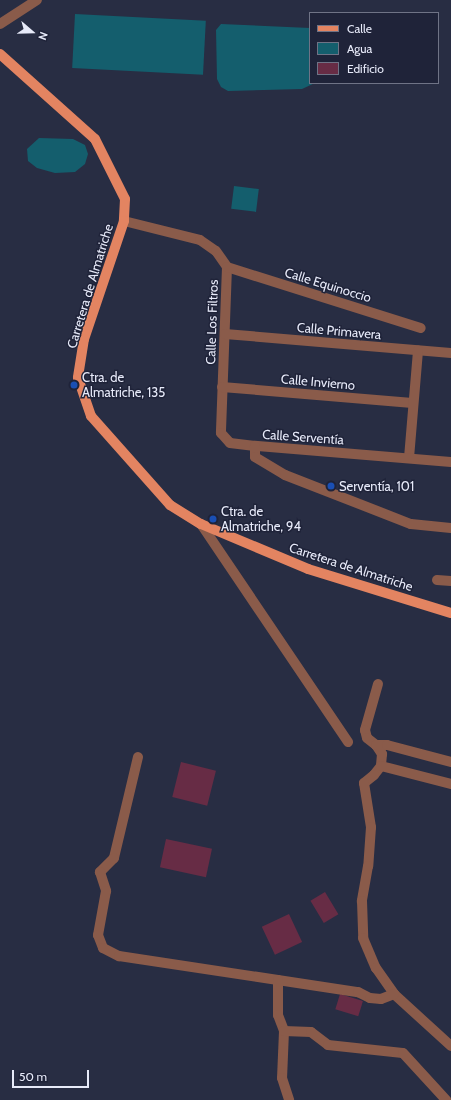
<!DOCTYPE html>
<meta charset="utf-8">
<style>
body{margin:0}
#map{position:relative;width:451px;height:1100px;overflow:hidden;background:#282d43;font-family:Cabin,sans-serif}
div>[style]{position:absolute}
[style*='--x']{left:calc(var(--x)*1px);top:calc(var(--y)*1px);width:calc(var(--w)*1px);rotate:calc(var(--a)*1deg)}
.water>*{inset:0;background:#145e6d;transform-origin:0 0}
.building>*{inset:0;background:#672c45;transform-origin:0 0}
.minor>*{height:10px;margin:-5px;padding:0 5px;transform-origin:5px;border-radius:5px;background:#8a5b4a}
.major>*{height:10px;margin:-5px;padding:0 5px;transform-origin:5px;border-radius:5px;background:#e38461}
.dots>*{width:11px;height:11px;translate:-50% -50%;box-sizing:border-box;border:2px solid #1f2339;border-radius:50%}
span{translate:-50% -50%;white-space:nowrap;text-align:center;line-height:1.15;-webkit-text-stroke:3px #1f2339;paint-order:stroke}
.street-label{font-size:13px;color:#e7eaf9}
.poi-label{font-size:13px;color:#e7eaf9}
.left{translate:0 -50%;text-align:left}
.legend{position:absolute;left:309px;top:12px;width:130px;height:72px;box-sizing:border-box;background:#1f2339;border:1px solid #6f7386;margin:0;padding:5px 7px;list-style:none;font-size:12px;color:#e7eaf9}
.legend li{display:flex;align-items:center;gap:8px;height:20px}
.legend b{width:20px;border:1px solid #6f7386}
.north{position:absolute;left:12px;top:12px;width:40px;height:40px;-webkit-text-stroke:3px #1f2339;paint-order:stroke;rotate:110deg;font-size:11px;font-weight:700;line-height:16px;text-align:center;color:#e7eaf9}
.north::after{content:'';display:block;margin:auto;width:14px;height:18px;background:#e7eaf9;clip-path:polygon(50% 0,100% 100%,50% 72%,0 100%)}
.scale{position:absolute;left:12px;top:1070px;width:77px;height:18px;box-sizing:border-box;border:2px solid #e7eaf9;border-top:0;padding-left:5px;font-size:12px;line-height:14px;white-space:nowrap;color:#e7eaf9;-webkit-text-stroke:3px #1f2339;paint-order:stroke}
</style>
<div id="map">
<div class="water">
<i style="left:75px;top:14px;width:131px;height:54px;rotate:3deg"></i>
<i style="clip-path:polygon(221px 24px,310px 28px,310px 83px,315px 83px,302px 89px,228px 91px,221px 87px,217px 79px,216px 30px)"></i>
<i style="clip-path:polygon(39px 138px,73px 139px,85px 145px,88px 154px,85px 164px,75px 172px,55px 173px,37px 168px,28px 161px,27px 149px)"></i>
<i style="left:234px;top:186px;width:25px;height:23px;rotate:7deg"></i>
</div>
<div class="building">
<i style="left:181px;top:762px;width:36px;height:36px;rotate:14deg"></i>
<i style="left:166px;top:839px;width:47px;height:29px;rotate:12deg"></i>
<i style="left:325px;top:892px;width:26px;height:17px;rotate:59deg"></i>
<i style="left:289px;top:914px;width:31px;height:30px;rotate:65deg"></i>
<i style="left:340px;top:994px;width:24px;height:16px;rotate:17deg"></i>
</div>
<div class="minor">
<i style="--x:0;--y:24;--w:44;--a:-33"></i>
<i style="--x:124;--y:221;--w:78;--a:14"></i>
<i style="--x:200;--y:240;--w:19;--a:35"></i>
<i style="--x:216;--y:251;--w:19;--a:55"></i>
<i style="--x:227;--y:267;--w:166;--a:92.1"></i>
<i style="--x:221;--y:433;--w:13;--a:48"></i>
<i style="--x:230;--y:443;--w:25;--a:7"></i>
<i style="--x:227;--y:267;--w:203;--a:17.5"></i>
<i style="--x:225;--y:334;--w:227;--a:4.8"></i>
<i style="--x:222;--y:387;--w:191;--a:4.8"></i>
<i style="--x:409;--y:458;--w:108;--a:-85.2"></i>
<i style="--x:451;--y:462;--w:197;--a:-175.3"></i>
<i style="--x:255;--y:446;--w:11;--a:90"></i>
<i style="--x:255;--y:457;--w:35;--a:31"></i>
<i style="--x:285;--y:475;--w:135;--a:21.3"></i>
<i style="--x:411;--y:524;--w:40;--a:5.7"></i>
<i style="--x:201;--y:524;--w:263;--a:56"></i>
<i style="--x:437;--y:580;--w:14;--a:4"></i>
<i style="--x:378;--y:684;--w:48;--a:105.8"></i>
<i style="--x:365;--y:730;--w:8;--a:76"></i>
<i style="--x:367;--y:738;--w:11;--a:38"></i>
<i style="--x:376;--y:745;--w:11;--a:56"></i>
<i style="--x:382;--y:754;--w:12;--a:95"></i>
<i style="--x:381;--y:766;--w:11;--a:128"></i>
<i style="--x:374;--y:775;--w:13;--a:141"></i>
<i style="--x:364;--y:783;--w:45;--a:81"></i>
<i style="--x:371;--y:827;--w:39;--a:94"></i>
<i style="--x:368;--y:866;--w:36;--a:100"></i>
<i style="--x:362;--y:901;--w:37;--a:88"></i>
<i style="--x:363;--y:938;--w:33;--a:67"></i>
<i style="--x:376;--y:968;--w:32;--a:55"></i>
<i style="--x:394;--y:994;--w:77;--a:42.4"></i>
<i style="--x:376;--y:745;--w:11;--a:0"></i>
<i style="--x:387;--y:745;--w:66;--a:14.9"></i>
<i style="--x:138;--y:757;--w:104;--a:103.4"></i>
<i style="--x:114;--y:858;--w:20;--a:135"></i>
<i style="--x:100;--y:872;--w:20;--a:72"></i>
<i style="--x:106;--y:891;--w:45;--a:100.3"></i>
<i style="--x:98;--y:935;--w:14;--a:69"></i>
<i style="--x:103;--y:948;--w:18;--a:27"></i>
<i style="--x:119;--y:956;--w:242;--a:8.6"></i>
<i style="--x:358;--y:992;--w:13;--a:27"></i>
<i style="--x:370;--y:998;--w:11;--a:5"></i>
<i style="--x:381;--y:999;--w:14;--a:-21"></i>
<i style="--x:381;--y:766;--w:72;--a:14.4"></i>
<i style="--x:278;--y:980;--w:35;--a:90"></i>
<i style="--x:278;--y:1015;--w:17;--a:69"></i>
<i style="--x:284;--y:1031;--w:47;--a:92.4"></i>
<i style="--x:282;--y:1078;--w:23;--a:72"></i>
<i style="--x:284;--y:1031;--w:27;--a:2"></i>
<i style="--x:311;--y:1032;--w:21;--a:37"></i>
<i style="--x:328;--y:1045;--w:75;--a:6.1"></i>
<i style="--x:403;--y:1053;--w:64;--a:47.5"></i>
</div>
<div class="major">
<i style="--x:0;--y:54;--w:127;--a:41.8"></i>
<i style="--x:95;--y:139;--w:67;--a:63.4"></i>
<i style="--x:125;--y:199;--w:22;--a:93"></i>
<i style="--x:124;--y:221;--w:125;--a:108.7"></i>
<i style="--x:84;--y:339;--w:39;--a:99"></i>
<i style="--x:78;--y:378;--w:40;--a:71.1"></i>
<i style="--x:91;--y:416;--w:119;--a:48.4"></i>
<i style="--x:170;--y:505;--w:36;--a:32"></i>
<i style="--x:201;--y:524;--w:116;--a:22.8"></i>
<i style="--x:308;--y:569;--w:150;--a:17.1"></i>
</div>
<div class="dots">
<i style="left:74px;top:385px;background:#1a4fb4"></i>
<i style="left:331px;top:486px;background:#1a4fb4"></i>
<i style="left:213px;top:519px;background:#1a4fb4"></i>
</div>
<div class="street-label">
<span style="left:328px;top:285px;rotate:17deg">Calle Equinoccio</span>
<span style="left:90px;top:286px;rotate:-73deg">Carretera de Almatriche</span>
<span style="left:212px;top:322px;rotate:-88deg">Calle Los Filtros</span>
<span style="left:339px;top:331px;rotate:5deg">Calle Primavera</span>
<span style="left:318px;top:382px;rotate:5deg">Calle Invierno</span>
<span style="left:303px;top:437px;rotate:4deg">Calle Serventía</span>
<span style="left:351px;top:567px;rotate:18deg">Carretera de Almatriche</span>
</div>
<div class="poi-label">
<span class="left" style="left:82px;top:385px">Ctra. de<br>Almatriche, 135</span>
<span class="left" style="left:339px;top:486px">Serventía, 101</span>
<span class="left" style="left:221px;top:519px">Ctra. de<br>Almatriche, 94</span>
</div>
<ul class="legend">
<li><b style="height:5px;background:#e38461"></b>Calle</li>
<li><b style="height:11px;background:#145e6d"></b>Agua</li>
<li><b style="height:11px;background:#672c45"></b>Edificio</li>
</ul>
<div class="north">N</div>
<div class="scale">50 m</div>
</div>
